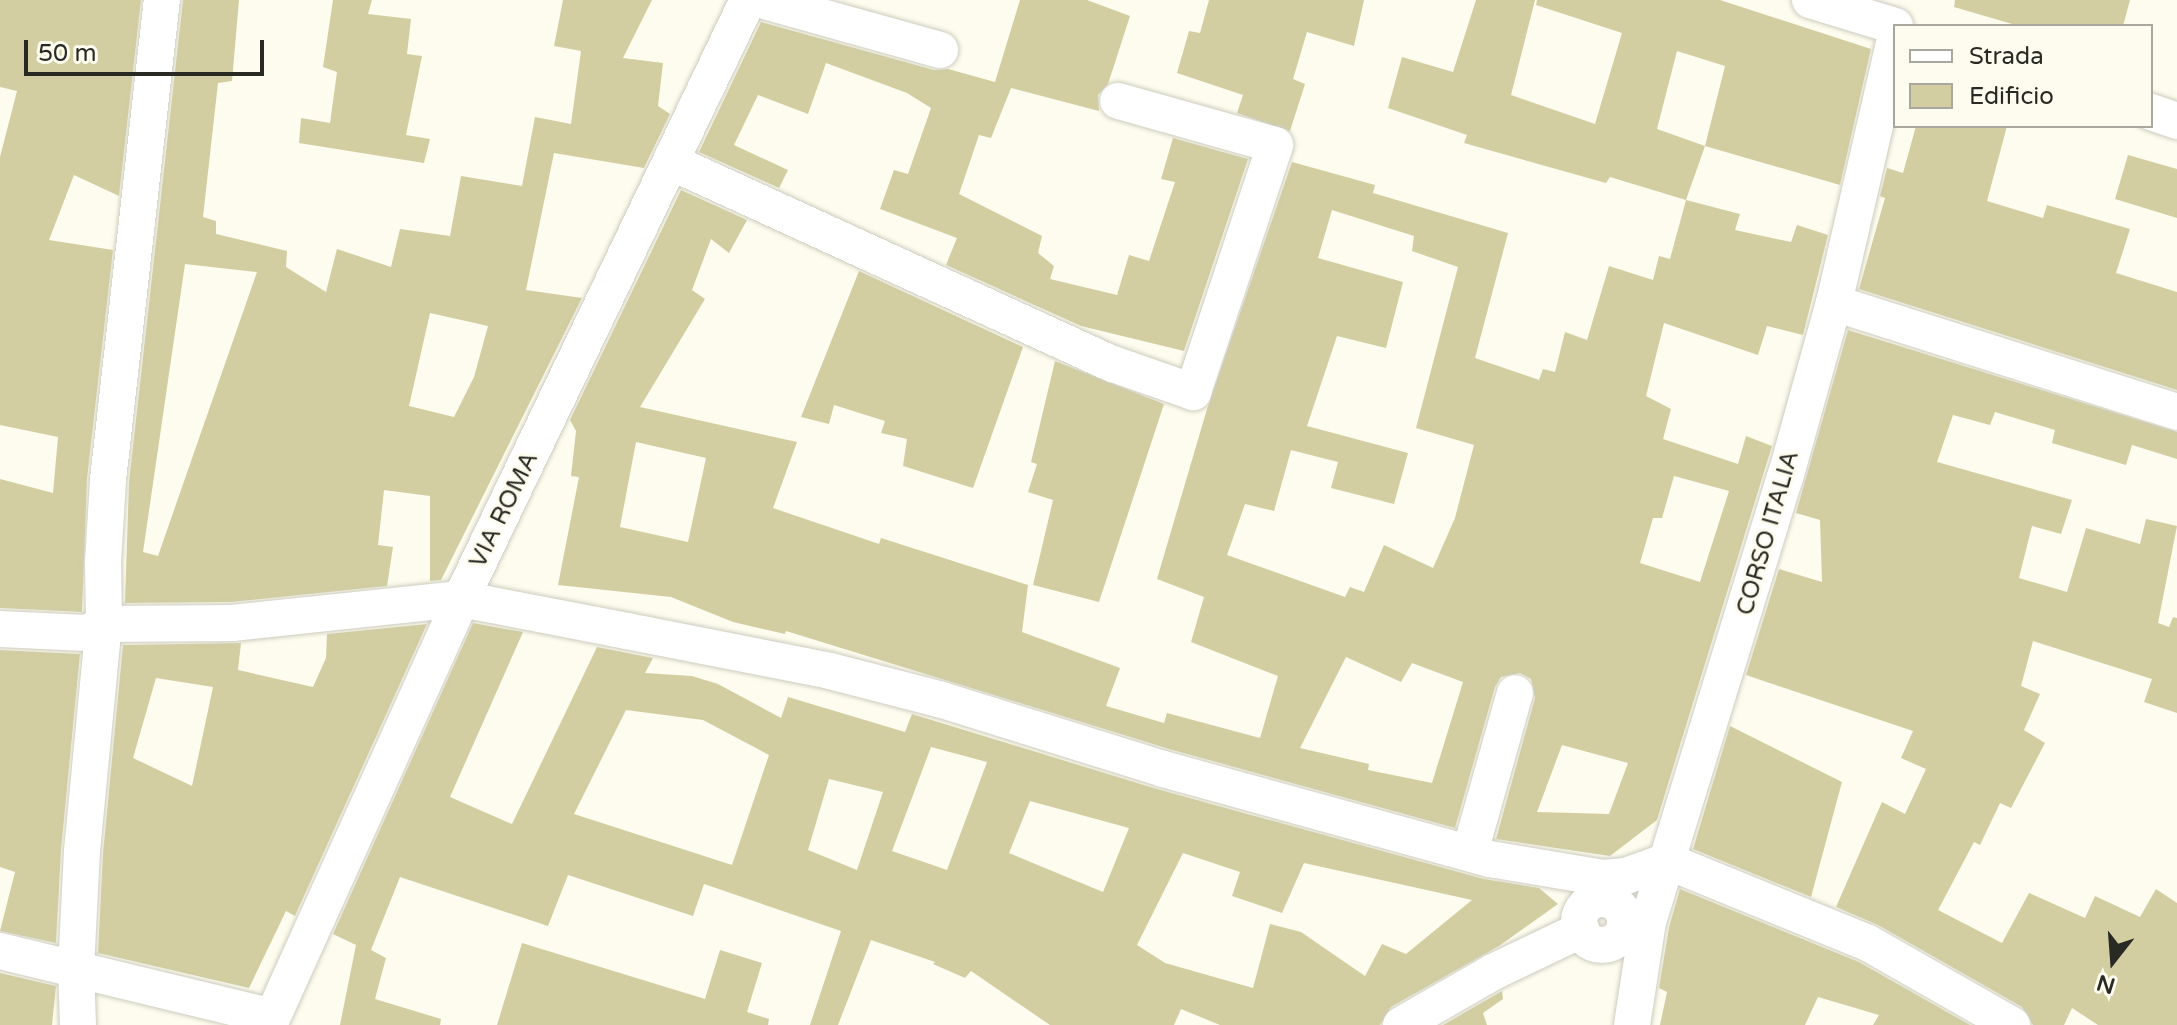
<!DOCTYPE html>
<style>
body{margin:0}
#map{position:relative;width:2177px;height:1025px;overflow:hidden;background:#fdfcee;font-family:"Varela Round",sans-serif}
div>[style]{position:absolute}
[style*='--x']{left:calc(var(--x)*1px);top:calc(var(--y)*1px);width:calc(var(--w)*1px);rotate:calc(var(--a)*1deg)}
.building>*{inset:0;background:#d2cea1}
.roads{filter:drop-shadow(0 0 2px #cdccbf) drop-shadow(0 0 2px #cdccbf)}
.minor>*{height:36px;margin:-18px;padding:0 18px;transform-origin:18px;border-radius:18px;background:#fff}
.minor>.ring{margin:-18px;padding:0;box-sizing:content-box;background:none;border:36px solid #fff;border-radius:50%}
span{translate:-50% -50%;white-space:nowrap;text-align:center;line-height:1.15;-webkit-text-stroke:6px #fdfcee;paint-order:stroke}
.street-label{font-size:24px;color:#2a2a25}
.legend{position:absolute;left:1893px;top:24px;width:260px;height:104px;box-sizing:border-box;background:#fdfcee;border:2px solid #a9a89e;margin:0;padding:10px 14px;list-style:none;font-size:24px;color:#2a2a25}
.legend li{display:flex;align-items:center;gap:16px;height:40px}
.legend b{width:40px;border:2px solid #a9a89e}
.north{position:absolute;left:2073px;top:921px;width:80px;height:80px;-webkit-text-stroke:6px #fdfcee;paint-order:stroke;rotate:197deg;font-size:22px;font-weight:700;line-height:32px;text-align:center;color:#2a2a25}
.north::after{content:'';display:block;margin:auto;width:28px;height:36px;background:#2a2a25;clip-path:polygon(50% 0,100% 100%,50% 72%,0 100%)}
.scale{position:absolute;left:24px;top:40px;width:240px;height:36px;box-sizing:border-box;border:4px solid #2a2a25;border-top:0;padding-left:10px;font-size:24px;line-height:28px;white-space:nowrap;color:#2a2a25;-webkit-text-stroke:6px #fdfcee;paint-order:stroke}
</style>
<div id="map">
<div class="building">
<i style="clip-path:polygon(0 0,141px 0,119px 196px,74px 175px,49px 240px,113px 250px,87px 479px,82px 612px,0 608px,0 479px,53px 493px,58px 437px,0 425px,0 157px,17px 91px,0 87px)"></i>
<i style="clip-path:polygon(evenodd,183px 0,239px 0,232px 81px,218px 83px,203px 217px,216px 221px,216px 234px,287px 251px,286px 267px,326px 292px,337px 249px,391px 267px,400px 229px,450px 236px,461px 176px,522px 186px,535px 117px,571px 124px,581px 51px,554px 46px,563px 0,652px 0,623px 58px,663px 63px,658px 106px,670px 114px,644px 168px,554px 153px,526px 290px,582px 298px,441px 580px,430px 581px,430px 496px,384px 490px,378px 545px,393px 547px,387px 586px,231px 602px,125px 603px,129px 482px,183px 0,185px 264px,257px 272px,158px 556px,143px 552px,185px 264px,183px 0,430px 313px,488px 326px,474px 377px,454px 417px,409px 406px,430px 313px)"></i>
<i style="clip-path:polygon(333px 0,372px 0,368px 14px,411px 19px,407px 54px,422px 56px,406px 135px,430px 139px,424px 163px,299px 143px,301px 118px,330px 123px,337px 72px,323px 67px)"></i>
<i style="clip-path:polygon(1020px 0,1087px 0,1130px 16px,1108px 84px,1098px 95px,1099px 111px,1011px 88px,991px 138px,979px 135px,959px 194px,1042px 236px,1038px 253px,1054px 266px,1050px 279px,1117px 295px,1129px 255px,1149px 261px,1175px 182px,1161px 179px,1173px 138px,1248px 159px,1184px 351px,1081px 326px,946px 265px,957px 238px,880px 209px,894px 170px,908px 174px,931px 108px,907px 93px,826px 63px,808px 114px,758px 95px,734px 145px,788px 170px,779px 188px,699px 152px,761px 22px,934px 70px,948px 69px,995px 82px)"></i>
<i style="clip-path:polygon(1209px 0,1364px 0,1354px 46px,1307px 32px,1293px 79px,1305px 84px,1290px 131px,1237px 113px,1243px 95px,1177px 73px,1189px 31px,1200px 33px)"></i>
<i style="clip-path:polygon(evenodd,1476px 0,1535px 0,1511px 95px,1595px 124px,1622px 33px,1536px 5px,1537px 0,1720px 0,1871px 49px,1840px 185px,1705px 146px,1686px 200px,1610px 177px,1606px 183px,1464px 143px,1467px 135px,1388px 108px,1402px 57px,1453px 72px,1476px 0,1677px 51px,1725px 66px,1705px 146px,1657px 129px,1677px 51px)"></i>
<i style="clip-path:polygon(1955px 0,2130px 0,2123px 26px,2019px 26px,1954px 7px)"></i>
<i style="clip-path:polygon(1916px 126px,2007px 126px,1987px 201px,2043px 218px,2047px 205px,2130px 229px,2116px 273px,2177px 292px,2177px 390px,1859px 289px,1885px 198px,1880px 196px,1887px 168px,1903px 173px)"></i>
<i style="clip-path:polygon(2128px 155px,2177px 169px,2177px 218px,2115px 199px)"></i>
<i style="clip-path:polygon(evenodd,1292px 162px,1375px 185px,1373px 193px,1508px 233px,1475px 358px,1539px 380px,1543px 369px,1555px 372px,1565px 332px,1587px 340px,1609px 266px,1653px 280px,1659px 256px,1670px 259px,1686px 200px,1740px 214px,1735px 230px,1791px 242px,1797px 225px,1828px 235px,1803px 335px,1767px 326px,1758px 355px,1664px 323px,1646px 396px,1671px 409px,1663px 439px,1738px 464px,1746px 436px,1772px 446px,1657px 820px,1610px 856px,1496px 839px,1535px 698px,1531px 679px,1520px 673px,1501px 677px,1495px 687px,1455px 828px,1169px 749px,786px 631px,785px 634px,733px 622px,671px 597px,558px 585px,579px 477px,571px 476px,576px 431px,570px 420px,681px 190px,747px 220px,729px 253px,711px 239px,692px 290px,705px 299px,640px 407px,797px 442px,773px 508px,879px 544px,881px 538px,1028px 585px,1022px 632px,1120px 668px,1106px 706px,1164px 723px,1167px 713px,1260px 738px,1278px 676px,1191px 642px,1204px 597px,1157px 579px,1207px 409px,1292px 162px,1332px 210px,1414px 236px,1412px 251px,1458px 267px,1416px 428px,1474px 445px,1455px 518px,1433px 568px,1384px 545px,1364px 592px,1350px 587px,1345px 597px,1227px 555px,1245px 504px,1274px 511px,1291px 450px,1338px 462px,1331px 488px,1394px 504px,1408px 453px,1307px 426px,1337px 336px,1386px 348px,1403px 282px,1318px 258px,1332px 210px,1292px 162px,636px 442px,706px 458px,688px 542px,620px 527px,636px 442px,1292px 162px,1674px 476px,1729px 491px,1700px 582px,1640px 563px,1653px 518px,1662px 518px,1674px 476px,1292px 162px,1346px 657px,1401px 682px,1412px 663px,1463px 682px,1432px 783px,1368px 770px,1369px 764px,1300px 748px,1346px 657px,1292px 162px,1562px 745px,1628px 763px,1609px 814px,1537px 812px,1562px 745px)"></i>
<i style="clip-path:polygon(859px 271px,1023px 347px,973px 488px,903px 466px,907px 439px,881px 433px,885px 421px,834px 405px,829px 424px,801px 417px)"></i>
<i style="clip-path:polygon(1848px 330px,2177px 432px,2177px 459px,2132px 445px,2126px 465px,2052px 443px,2055px 430px,1995px 412px,1990px 425px,1953px 415px,1937px 462px,2072px 500px,2061px 534px,2032px 526px,2019px 578px,2067px 592px,2086px 528px,2140px 544px,2146px 519px,2177px 526px,2158px 623px,2169px 627px,2173px 617px,2177px 618px,2177px 713px,2144px 702px,2152px 679px,2033px 641px,2021px 686px,2040px 694px,2024px 730px,2045px 743px,2011px 808px,2000px 803px,1980px 845px,1974px 842px,1938px 910px,2002px 943px,2029px 893px,2085px 918px,2095px 896px,2140px 917px,2156px 889px,2177px 903px,2177px 1025px,2098px 1025px,2072px 1008px,2064px 1025px,2033px 1025px,2022px 1007px,1878px 925px,1836px 907px,1882px 802px,1905px 814px,1926px 769px,1901px 758px,1913px 731px,1746px 675px,1779px 569px,1822px 582px,1820px 520px,1796px 513px)"></i>
<i style="clip-path:polygon(1055px 361px,1164px 404px,1099px 602px,1033px 585px,1053px 500px,1028px 492px,1037px 464px,1031px 462px)"></i>
<i style="clip-path:polygon(evenodd,473px 623px,523px 632px,450px 797px,512px 824px,597px 647px,653px 658px,645px 673px,692px 676px,718px 684px,781px 718px,788px 697px,905px 732px,912px 714px,1157px 789px,1484px 879px,1539px 888px,1558px 904px,1499px 946px,1391px 1007px,1380px 1025px,1220px 1025px,1181px 1009px,1174px 1025px,1050px 1025px,971px 971px,965px 978px,933px 964px,935px 962px,871px 940px,838px 1025px,810px 1025px,841px 931px,704px 884px,693px 916px,568px 875px,548px 926px,400px 877px,371px 950px,386px 958px,375px 999px,441px 1019px,440px 1025px,340px 1025px,356px 945px,333px 934px,473px 623px,626px 710px,703px 720px,769px 755px,732px 865px,574px 814px,626px 710px,473px 623px,931px 747px,987px 762px,947px 870px,892px 851px,931px 747px,473px 623px,829px 779px,883px 792px,857px 870px,808px 850px,829px 779px,473px 623px,1030px 801px,1129px 828px,1103px 892px,1009px 853px,1030px 801px,473px 623px,1183px 853px,1240px 872px,1232px 896px,1282px 913px,1304px 863px,1472px 900px,1406px 954px,1382px 944px,1365px 976px,1301px 932px,1270px 924px,1253px 988px,1165px 963px,1137px 945px,1183px 853px)"></i>
<i style="clip-path:polygon(evenodd,427px 624px,295px 916px,286px 911px,249px 988px,98px 953px,103px 853px,123px 645px,241px 643px,238px 670px,313px 687px,326px 658px,327px 634px,427px 624px,156px 678px,213px 687px,192px 786px,133px 758px,156px 678px)"></i>
<i style="clip-path:polygon(0 650px,80px 654px,61px 850px,56px 943px,0 931px,15px 872px,0 867px)"></i>
<i style="clip-path:polygon(1730px 726px,1842px 782px,1811px 897px,1693px 849px)"></i>
<i style="clip-path:polygon(1680px 889px,1859px 962px,1970px 1025px,1873px 1025px,1879px 1015px,1818px 997px,1805px 1025px,1660px 1025px,1667px 992px,1659px 988px,1669px 927px)"></i>
<i style="clip-path:polygon(522px 943px,705px 999px,720px 950px,762px 963px,747px 1012px,769px 1019px,768px 1025px,497px 1025px)"></i>
<i style="clip-path:polygon(0 973px,56px 986px,52px 1025px,0 1025px)"></i>
<i style="clip-path:polygon(1502px 991px,1503px 999px,1483px 1013px,1487px 1025px,1443px 1025px)"></i>
</div>
<div class="roads">
<div class="minor">
<i style="--x:761;--y:0;--w:186;--a:15.6"></i>
<i style="--x:1810;--y:0;--w:89;--a:17"></i>
<i style="--x:2151;--y:112;--w:28;--a:19"></i>
<i style="--x:671;--y:162;--w:486;--a:24.6"></i>
<i style="--x:1113;--y:364;--w:85;--a:19.3"></i>
<i style="--x:1193;--y:392;--w:260;--a:-71.6"></i>
<i style="--x:1275;--y:145;--w:163;--a:-164.3"></i>
<i style="--x:1834;--y:303;--w:360;--a:17.6"></i>
<i style="--x:0;--y:629;--w:87;--a:2.6"></i>
<i style="--x:87;--y:633;--w:19;--a:-28"></i>
<i style="--x:104;--y:624;--w:128;--a:-0.4"></i>
<i style="--x:232;--y:623;--w:230;--a:-6"></i>
<i style="--x:461;--y:599;--w:169;--a:10.9"></i>
<i style="--x:627;--y:631;--w:207;--a:11.1"></i>
<i style="--x:830;--y:671;--w:116;--a:14.5"></i>
<i style="--x:942;--y:700;--w:232;--a:17.3"></i>
<i style="--x:1163;--y:769;--w:339;--a:15.4"></i>
<i style="--x:1490;--y:859;--w:115;--a:9.5"></i>
<i style="--x:1603;--y:878;--w:23;--a:-5"></i>
<i style="--x:1626;--y:876;--w:44;--a:-20.1"></i>
<i style="--x:1667;--y:861;--w:217;--a:22.2"></i>
<i style="--x:1868;--y:943;--w:166;--a:29.7"></i>
<i style="--x:1470;--y:852;--w:165;--a:-74.2"></i>
<i class="ring" style="left:1579px;top:899px;width:10px;height:10px"></i>
<i style="--x:0;--y:951;--w:280;--a:13.6"></i>
<i style="--x:78;--y:1025;--w:56;--a:-92"></i>
<i style="--x:76;--y:969;--w:118;--a:-87.1"></i>
<i style="--x:82;--y:851;--w:228;--a:-84.5"></i>
<i style="--x:104;--y:624;--w:62;--a:-90.9"></i>
<i style="--x:103;--y:562;--w:82;--a:-86.5"></i>
<i style="--x:108;--y:480;--w:483;--a:-83.6"></i>
<i style="--x:269;--y:1025;--w:467;--a:-65.7"></i>
<i style="--x:461;--y:599;--w:664;--a:-64.4"></i>
<i style="--x:1401;--y:1025;--w:106;--a:-29.9"></i>
<i style="--x:1493;--y:972;--w:98;--a:-25.5"></i>
<i style="--x:1632;--y:1025;--w:104;--a:-81.2"></i>
<i style="--x:1648;--y:922;--w:465;--a:-72.9"></i>
<i style="--x:1785;--y:478;--w:182;--a:-74.4"></i>
<i style="--x:1834;--y:303;--w:272;--a:-77"></i>
</div>
</div>
<div class="street-label">
<span style="left:504px;top:510px;rotate:-64deg">VIA ROMA</span>
<span style="left:1768px;top:533px;rotate:-74deg">CORSO ITALIA</span>
</div>
<ul class="legend">
<li><b style="height:10px;background:#fff"></b>Strada</li>
<li><b style="height:22px;background:#d2cea1"></b>Edificio</li>
</ul>
<div class="north">N</div>
<div class="scale">50 m</div>
</div>
